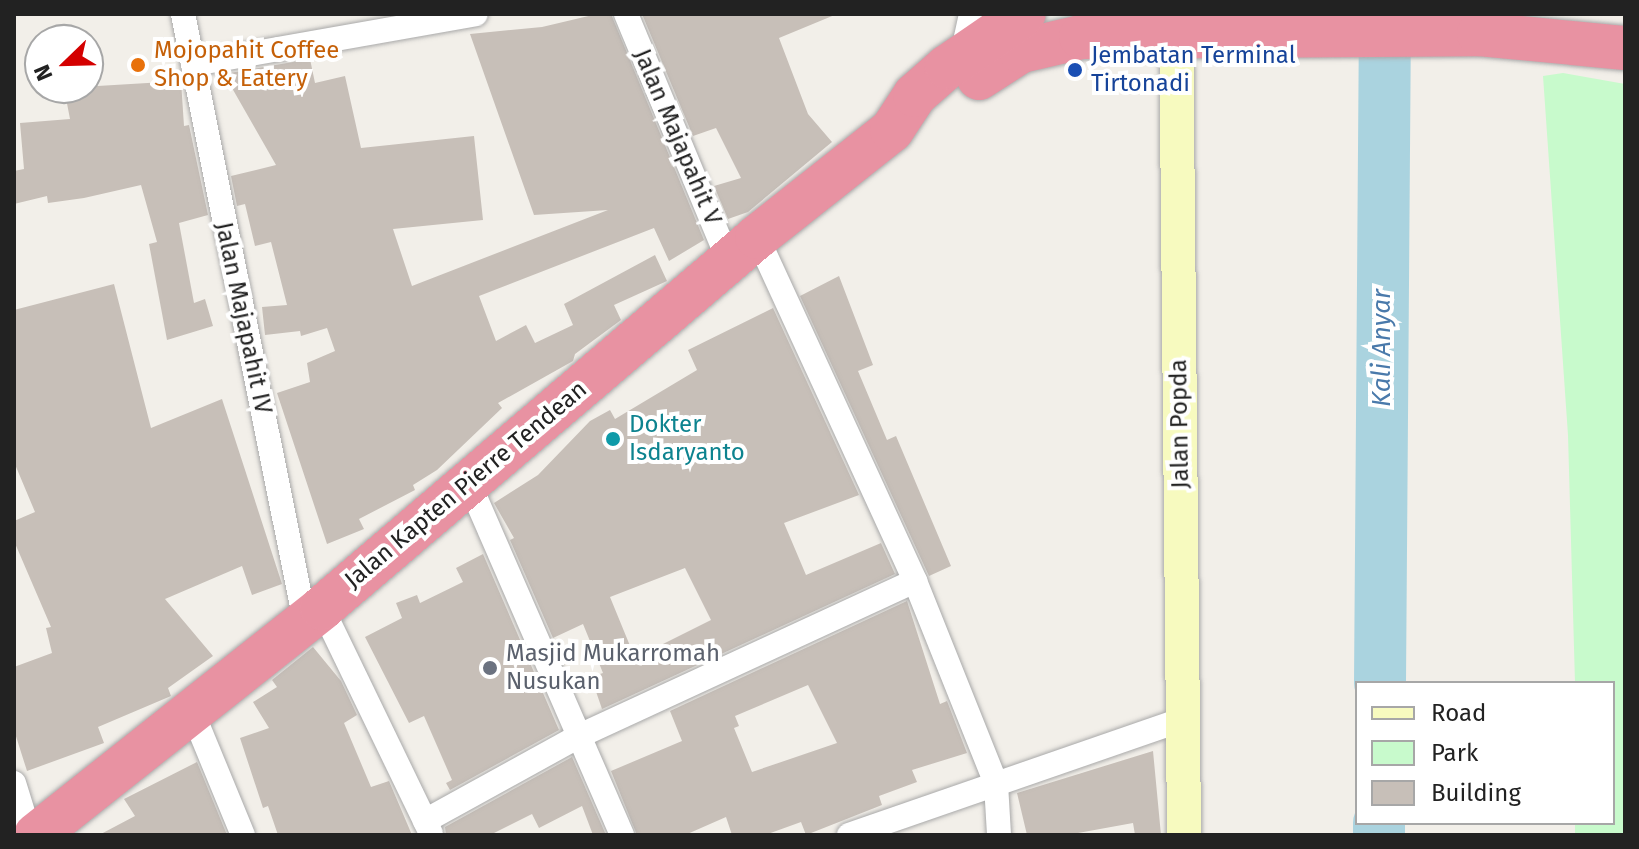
<!DOCTYPE html>
<style>
body{margin:0}
#map{position:relative;width:1639px;height:849px;overflow:hidden;background:#f2efe9;font-family:"Fira Sans",sans-serif}
div>[style]{position:absolute}
[style*='--x']{left:calc(var(--x)*1px);top:calc(var(--y)*1px);width:calc(var(--w)*1px);rotate:calc(var(--a)*1deg)}
.park>*{inset:0;background:#c8facc}
.river>*{height:52px;margin:-26px;padding:0 26px;transform-origin:26px;border-radius:26px;background:#aad3df}
.building>*{inset:0;background:#c7bfb8}
.roads{filter:drop-shadow(0 0 2px #a9a9a9) drop-shadow(0 0 2px #a9a9a9)}
.street>*{height:24px;margin:-12px;padding:0 12px;transform-origin:12px;border-radius:12px;background:#fff}
.secondary>*{height:34px;margin:-17px;padding:0 17px;transform-origin:17px;border-radius:17px;background:#f7fabf}
.highway>*{height:44px;margin:-22px;padding:0 22px;transform-origin:22px;border-radius:22px;background:#e892a2}
.dots>*{width:22px;height:22px;translate:-50% -50%;box-sizing:border-box;border:4px solid #fff;border-radius:50%}
span{translate:-50% -50%;white-space:nowrap;text-align:center;line-height:1.15;-webkit-text-stroke:8px #fff;paint-order:stroke}
.food-label{font-size:24px;color:#c56008}
.left{translate:0 -50%;text-align:left}
.transit-label{font-size:24px;color:#164399}
.street-label{font-size:24px;color:#222}
.culture-label{font-size:24px;color:#0d838f}
.worship-label{font-size:24px;color:#5b616d}
.water-label{font-size:26px;color:#4a7aab;font-style:italic}
.frame{position:absolute;inset:0;border:16px solid #222;pointer-events:none}
.legend{position:absolute;left:1355px;top:681px;width:260px;height:144px;box-sizing:border-box;background:#fff;border:2px solid #a7a7a7;margin:0;padding:10px 14px;list-style:none;font-size:24px;color:#222}
.legend li{display:flex;align-items:center;gap:16px;height:40px}
.legend b{width:40px;border:2px solid #a7a7a7}
.north{position:absolute;left:24px;top:24px;width:80px;height:80px;box-sizing:border-box;background:#fff;border:2px solid #a7a7a7;border-radius:50%;rotate:247deg;font-size:22px;font-weight:700;line-height:32px;text-align:center;color:#222}
.north::after{content:'';display:block;margin:auto;width:28px;height:36px;background:#d40000;clip-path:polygon(50% 0,100% 100%,50% 72%,0 100%)}
</style>
<div id="map">
<div class="park">
<i style="clip-path:polygon(1563px 73px,1625px 84px,1625px 835px,1575px 835px,1575px 823px,1613px 823px,1613px 683px,1575px 683px,1568px 435px,1543px 76px)"></i>
</div>
<div class="river">
<i style="--x:1380;--y:683;--w:669;--a:-89.57"></i>
<i style="--x:1379;--y:835;--w:12;--a:-90"></i>
</div>
<div class="building">
<i style="clip-path:polygon(597px 14px,611px 14px,704px 240px,669px 261px,654px 228px,479px 296px,496px 341px,526px 325px,535px 343px,573px 325px,564px 304px,655px 255px,667px 281px,614px 305px,621px 320px,575px 354px,573px 361px,498px 403px,502px 408px,437px 470px,413px 485px,415px 490px,359px 519px,364px 529px,327px 544px,277px 393px,310px 382px,307px 363px,335px 351px,327px 328px,301px 336px,300px 331px,265px 335px,262px 307px,287px 305px,271px 242px,255px 246px,245px 204px,237px 206px,231px 176px,276px 165px,224px 74px,310px 59px,315px 83px,345px 76px,361px 148px,474px 136px,483px 220px,393px 229px,412px 286px,608px 210px,534px 215px,470px 34px,542px 27px)"></i>
<i style="clip-path:polygon(642px 14px,837px 14px,779px 38px,808px 114px,832px 142px,748px 212px,728px 219px,714px 186px,741px 178px,716px 128px,693px 136px)"></i>
<i style="clip-path:polygon(181px 81px,184px 126px,189px 125px,208px 215px,179px 223px,194px 303px,205px 299px,213px 326px,167px 340px,149px 244px,157px 242px,141px 185px,84px 198px,48px 203px,47px 196px,14px 204px,14px 171px,24px 169px,20px 123px,70px 119px,64px 88px)"></i>
<i style="clip-path:polygon(839px 276px,873px 365px,858px 371px,887px 440px,896px 436px,951px 566px,929px 576px,800px 296px)"></i>
<i style="clip-path:polygon(114px 284px,151px 428px,222px 399px,282px 584px,252px 595px,242px 566px,165px 599px,213px 656px,168px 688px,171px 696px,98px 727px,104px 743px,27px 771px,14px 730px,14px 667px,52px 653px,46px 628px,51px 627px,14px 541px,14px 521px,35px 512px,14px 462px,14px 310px)"></i>
<i style="clip-path:polygon(evenodd,773px 308px,859px 495px,784px 523px,806px 575px,881px 543px,895px 574px,602px 709px,591px 677px,603px 673px,583px 624px,553px 638px,510px 540px,514px 538px,494px 503px,538px 475px,590px 421px,610px 410px,615px 419px,697px 370px,688px 350px,773px 308px,685px 568px,711px 620px,635px 658px,610px 597px,685px 568px)"></i>
<i style="clip-path:polygon(483px 554px,559px 730px,450px 790px,446px 783px,452px 780px,424px 716px,409px 723px,365px 637px,402px 618px,396px 603px,417px 595px,420px 603px,463px 582px,456px 568px)"></i>
<i style="clip-path:polygon(evenodd,907px 601px,940px 704px,947px 701px,967px 753px,912px 770px,917px 782px,879px 796px,882px 805px,806px 835px,801px 822px,765px 835px,732px 835px,726px 817px,685px 835px,637px 835px,611px 771px,682px 741px,670px 711px,907px 601px,808px 685px,837px 743px,752px 772px,734px 728px,739px 726px,735px 716px,808px 685px)"></i>
<i style="clip-path:polygon(313px 647px,341px 681px,357px 715px,344px 723px,371px 787px,389px 781px,412px 835px,278px 835px,268px 806px,263px 808px,240px 738px,269px 728px,253px 702px,277px 687px,272px 680px)"></i>
<i style="clip-path:polygon(1153px 751px,1161px 835px,1135px 835px,1133px 823px,1067px 835px,1027px 835px,1017px 793px)"></i>
<i style="clip-path:polygon(572px 757px,606px 835px,593px 835px,582px 806px,539px 828px,532px 814px,490px 835px,446px 835px,445px 827px)"></i>
<i style="clip-path:polygon(197px 762px,227px 835px,99px 835px,135px 816px,124px 799px)"></i>
</div>
<div class="roads">
<div class="street">
<i style="--x:183;--y:14;--w:619;--a:78.64"></i>
<i style="--x:626;--y:14;--w:268;--a:67.4"></i>
<i style="--x:962;--y:55;--w:42;--a:-77.6"></i>
<i style="--x:193;--y:64;--w:287;--a:-10"></i>
<i style="--x:757;--y:237;--w:379;--a:65.3"></i>
<i style="--x:915;--y:581;--w:219;--a:68.2"></i>
<i style="--x:996;--y:784;--w:51;--a:86.6"></i>
<i style="--x:469;--y:483;--w:384;--a:66.5"></i>
<i style="--x:322;--y:608;--w:250;--a:64.2"></i>
<i style="--x:191;--y:709;--w:136;--a:67.6"></i>
<i style="--x:14;--y:783;--w:54;--a:72.9"></i>
<i style="--x:425;--y:821;--w:176;--a:-28.9"></i>
<i style="--x:579;--y:736;--w:370;--a:-24.8"></i>
<i style="--x:849;--y:835;--w:355;--a:-19.1"></i>
</div>
<div class="secondary">
<i style="--x:1176;--y:14;--w:821;--a:89.44"></i>
</div>
<div class="highway">
<i style="--x:979;--y:78;--w:50;--a:-32.7"></i>
<i style="--x:1021;--y:51;--w:62;--a:-13.1"></i>
<i style="--x:1081;--y:37;--w:398;--a:-0.4"></i>
<i style="--x:1479;--y:34;--w:147;--a:5.5"></i>
<i style="--x:36;--y:835;--w:365;--a:-38.4"></i>
<i style="--x:322;--y:608;--w:572;--a:-40.46"></i>
<i style="--x:757;--y:237;--w:172;--a:-38.4"></i>
<i style="--x:892;--y:130;--w:42;--a:-56.7"></i>
<i style="--x:915;--y:95;--w:43;--a:-41.2"></i>
<i style="--x:947;--y:67;--w:93;--a:-34.5"></i>
</div>
</div>
<div class="dots">
<i style="left:138px;top:65px;background:#e8710a"></i>
<i style="left:1075px;top:70px;background:#1a4fb4"></i>
<i style="left:613px;top:439px;background:#0f9aa8"></i>
<i style="left:490px;top:668px;background:#6b7280"></i>
</div>
<div class="food-label">
<span class="left" style="left:154px;top:65px">Mojopahit Coffee<br>Shop &amp; Eatery</span>
</div>
<div class="transit-label">
<span class="left" style="left:1091px;top:70px">Jembatan Terminal<br>Tirtonadi</span>
</div>
<div class="street-label">
<span style="left:677px;top:137px;rotate:67deg">Jalan Majapahit V</span>
<span style="left:243px;top:318px;rotate:78deg">Jalan Majapahit IV</span>
<span style="left:1180px;top:424px;rotate:-91deg">Jalan Popda</span>
<span style="left:466px;top:485px;rotate:-40deg">Jalan Kapten Pierre Tendean</span>
</div>
<div class="culture-label">
<span class="left" style="left:629px;top:439px">Dokter<br>Isdaryanto</span>
</div>
<div class="worship-label">
<span class="left" style="left:506px;top:668px">Masjid Mukarromah<br>Nusukan</span>
</div>
<div class="water-label">
<span style="left:1382px;top:348px;rotate:-90deg">Kali Anyar</span>
</div>
<div class="frame"></div>
<ul class="legend">
<li><b style="height:10px;background:#f7fabf"></b>Road</li>
<li><b style="height:22px;background:#c8facc"></b>Park</li>
<li><b style="height:22px;background:#c7bfb8"></b>Building</li>
</ul>
<div class="north">N</div>
</div>
